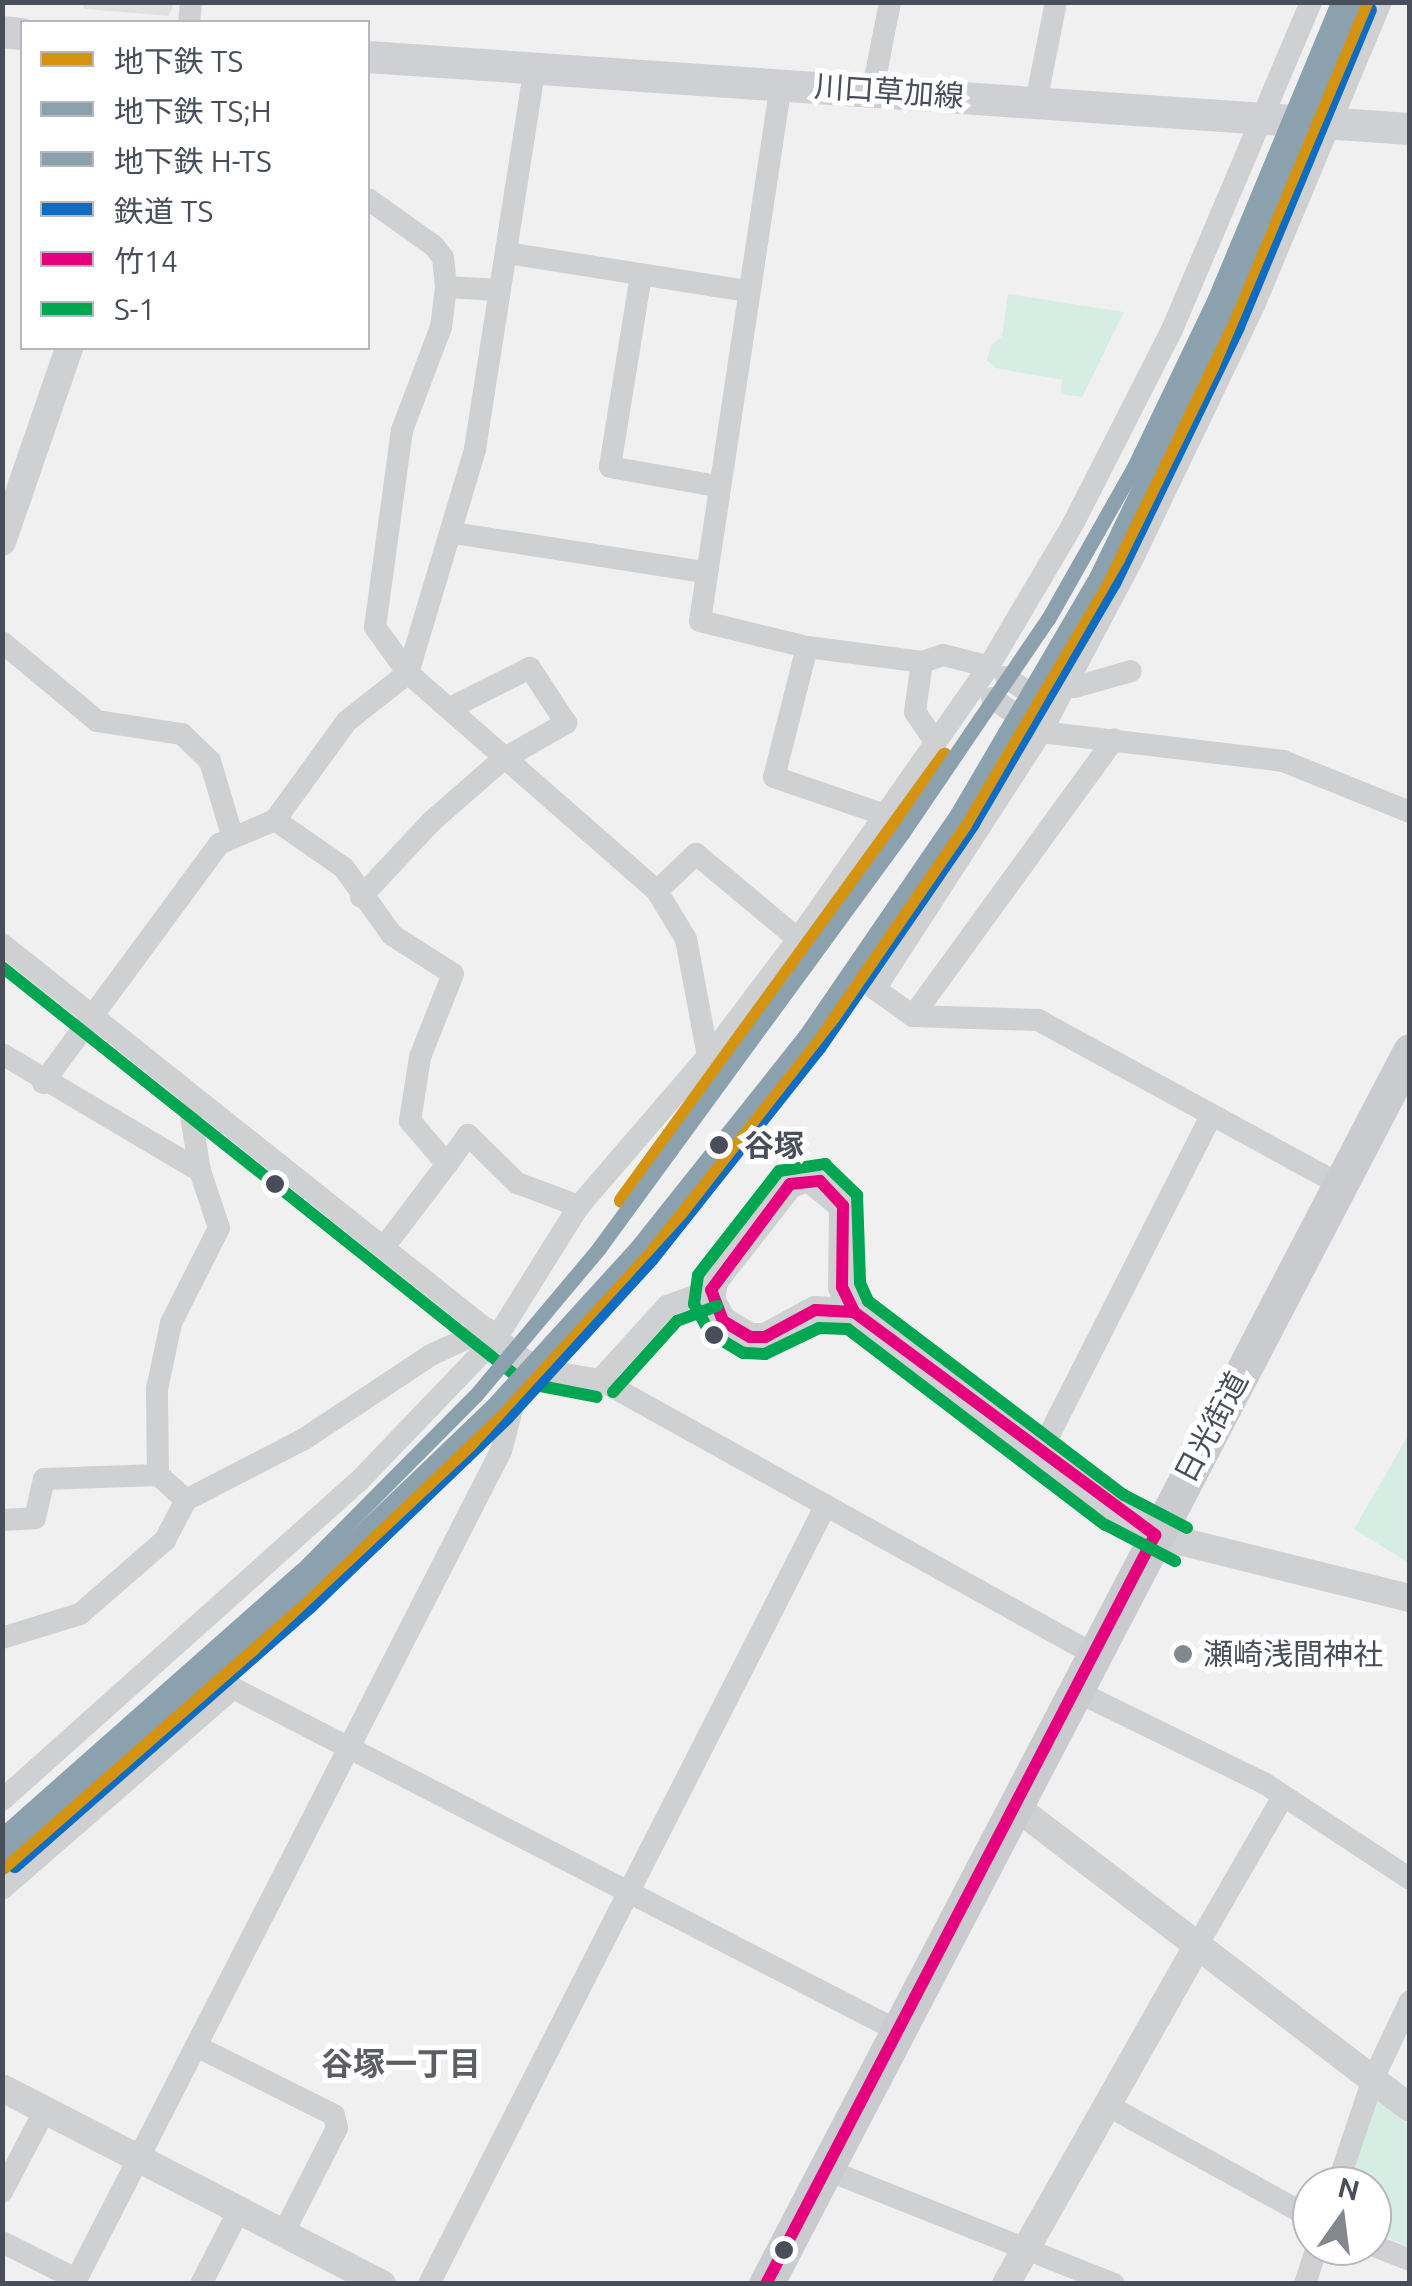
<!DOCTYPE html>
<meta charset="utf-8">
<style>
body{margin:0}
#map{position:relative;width:1412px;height:2286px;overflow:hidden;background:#f0f0f0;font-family:Ubuntu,"Noto Sans JP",sans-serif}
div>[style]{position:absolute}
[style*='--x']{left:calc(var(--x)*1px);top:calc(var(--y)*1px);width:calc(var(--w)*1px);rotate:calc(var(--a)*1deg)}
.education>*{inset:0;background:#e2e1e1}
.green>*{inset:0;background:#d6ede3}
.minor>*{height:22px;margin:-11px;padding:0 11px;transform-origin:11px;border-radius:11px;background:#ced0d2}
.tertiary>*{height:28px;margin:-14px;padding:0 14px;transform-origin:14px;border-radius:14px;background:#ced0d2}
.secondary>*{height:32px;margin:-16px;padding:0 16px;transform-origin:16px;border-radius:16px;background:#cfd0d3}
.primary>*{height:35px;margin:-17.5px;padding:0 17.5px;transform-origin:17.5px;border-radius:17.5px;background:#c9cbcf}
.bus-1>*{height:12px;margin:-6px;padding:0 6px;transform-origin:6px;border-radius:6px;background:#e5007d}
.bus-2>*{height:12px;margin:-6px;padding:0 6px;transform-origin:6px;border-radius:6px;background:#00a651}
.rail-1>*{height:15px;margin:-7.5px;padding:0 7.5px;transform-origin:7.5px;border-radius:7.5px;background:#0f6cc3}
.metro-1>*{height:15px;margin:-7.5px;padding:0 7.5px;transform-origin:7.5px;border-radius:7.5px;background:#d49412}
.metro-2>*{height:15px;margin:-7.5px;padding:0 7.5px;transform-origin:7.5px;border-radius:7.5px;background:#8ba2ae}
.metro-3>*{height:15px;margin:-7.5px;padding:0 7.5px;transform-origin:7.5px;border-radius:7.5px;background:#8ba2ae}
.dots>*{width:28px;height:28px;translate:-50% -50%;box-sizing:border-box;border:5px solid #fff;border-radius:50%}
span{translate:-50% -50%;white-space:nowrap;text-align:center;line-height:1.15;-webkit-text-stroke:10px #fff;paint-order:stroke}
.street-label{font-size:30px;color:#484e5a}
.stop-label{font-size:30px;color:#484e5a;font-weight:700}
.left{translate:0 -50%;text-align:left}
.poi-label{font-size:30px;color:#484e5a}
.neighbourhood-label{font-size:32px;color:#5c5e63;font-weight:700}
.frame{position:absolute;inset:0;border:5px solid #484e5a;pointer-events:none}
.legend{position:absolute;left:20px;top:20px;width:350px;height:330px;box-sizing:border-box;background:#fff;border:2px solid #b6b8bd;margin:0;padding:12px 18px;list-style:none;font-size:30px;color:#484e5a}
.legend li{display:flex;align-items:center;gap:20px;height:50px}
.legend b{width:50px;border:2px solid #b6b8bd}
.north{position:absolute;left:1292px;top:2166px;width:100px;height:100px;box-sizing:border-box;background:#fff;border:2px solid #b6b8bd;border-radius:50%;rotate:14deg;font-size:28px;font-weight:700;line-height:40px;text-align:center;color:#484e5a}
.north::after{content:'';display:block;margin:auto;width:35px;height:45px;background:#83878e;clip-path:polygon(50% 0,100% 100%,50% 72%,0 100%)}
</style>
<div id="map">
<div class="education">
<i style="clip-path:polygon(81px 3px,81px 2px,174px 3px,169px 16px,85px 9px)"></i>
</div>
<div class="green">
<i style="clip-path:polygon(1008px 294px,1124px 312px,1082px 397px,1061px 394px,1062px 380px,996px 368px,987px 360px,991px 345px,1002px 336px)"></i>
<i style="clip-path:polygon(1409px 1434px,1410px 1562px,1409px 1563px,1354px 1529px)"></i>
<i style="clip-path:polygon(1375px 2099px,1409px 2125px,1409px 2247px,1372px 2231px,1372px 2186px,1346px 2186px)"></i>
</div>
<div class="minor">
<i style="--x:189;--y:22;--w:20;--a:-84"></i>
<i style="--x:781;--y:84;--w:543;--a:98.58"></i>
<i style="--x:700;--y:621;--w:110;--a:13.7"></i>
<i style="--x:807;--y:647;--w:116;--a:7.4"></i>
<i style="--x:922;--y:662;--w:22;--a:-18"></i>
<i style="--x:943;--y:655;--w:49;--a:14"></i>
<i style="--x:873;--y:89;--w:89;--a:-78.9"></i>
<i style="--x:1036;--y:102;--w:102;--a:-78.7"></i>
<i style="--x:368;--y:199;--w:81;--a:35.5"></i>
<i style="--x:434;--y:246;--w:15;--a:53"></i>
<i style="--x:443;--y:258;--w:29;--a:84"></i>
<i style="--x:446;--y:287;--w:40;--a:97.1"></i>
<i style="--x:441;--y:327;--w:110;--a:110.7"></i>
<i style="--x:402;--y:430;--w:199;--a:97.8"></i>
<i style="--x:375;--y:627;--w:57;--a:54.3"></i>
<i style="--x:408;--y:673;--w:331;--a:41.2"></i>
<i style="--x:657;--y:891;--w:56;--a:58.9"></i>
<i style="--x:686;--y:939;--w:114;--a:79.4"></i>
<i style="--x:507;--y:253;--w:244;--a:9"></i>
<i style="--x:641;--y:275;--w:194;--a:99.2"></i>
<i style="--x:610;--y:467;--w:109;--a:10.1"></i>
<i style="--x:446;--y:287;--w:53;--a:3.2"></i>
<i style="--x:454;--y:533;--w:252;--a:8.9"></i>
<i style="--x:2;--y:642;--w:124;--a:39.7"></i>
<i style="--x:97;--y:721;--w:86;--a:8.7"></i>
<i style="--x:182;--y:734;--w:39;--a:44"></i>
<i style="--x:210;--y:761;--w:77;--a:73.4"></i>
<i style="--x:807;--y:647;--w:134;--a:104.2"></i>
<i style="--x:774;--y:777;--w:117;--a:18.9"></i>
<i style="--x:922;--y:662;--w:50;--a:98"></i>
<i style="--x:915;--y:712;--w:37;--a:56"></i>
<i style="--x:1006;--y:677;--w:57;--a:34.2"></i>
<i style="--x:1066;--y:682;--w:10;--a:29"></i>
<i style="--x:1075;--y:687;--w:58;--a:-15.9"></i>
<i style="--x:992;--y:698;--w:60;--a:34.8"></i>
<i style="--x:1041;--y:732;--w:244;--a:6.8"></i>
<i style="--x:1283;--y:761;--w:137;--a:21.9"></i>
<i style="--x:275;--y:820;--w:84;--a:34.8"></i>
<i style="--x:344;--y:868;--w:82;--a:54.4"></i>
<i style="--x:392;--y:935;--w:72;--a:32.6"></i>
<i style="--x:453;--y:974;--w:89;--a:111.7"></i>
<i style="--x:420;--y:1057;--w:65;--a:98.9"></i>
<i style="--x:410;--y:1121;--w:57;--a:49.3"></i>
<i style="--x:447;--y:1164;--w:104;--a:127.2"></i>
<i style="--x:657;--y:891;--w:54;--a:-43.5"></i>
<i style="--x:696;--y:854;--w:133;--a:39.8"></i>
<i style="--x:361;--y:897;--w:103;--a:-47"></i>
<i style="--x:431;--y:822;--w:96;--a:-41.2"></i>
<i style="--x:503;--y:759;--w:73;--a:-29.7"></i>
<i style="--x:566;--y:723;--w:66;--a:-123.2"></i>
<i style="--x:530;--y:668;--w:89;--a:153.4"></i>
<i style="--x:2;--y:944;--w:682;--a:38.52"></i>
<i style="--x:536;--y:1369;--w:65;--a:9.8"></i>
<i style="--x:600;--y:1380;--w:564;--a:29.06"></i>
<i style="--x:913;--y:1016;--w:342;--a:-54"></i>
<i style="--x:2;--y:1054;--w:230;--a:30.6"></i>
<i style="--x:43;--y:1083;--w:297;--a:-53.6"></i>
<i style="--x:219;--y:844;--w:61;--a:-23.2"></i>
<i style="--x:275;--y:820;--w:122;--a:-54"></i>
<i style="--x:347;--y:721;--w:78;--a:-38.2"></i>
<i style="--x:408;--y:673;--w:234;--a:-73.3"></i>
<i style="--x:475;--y:449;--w:387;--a:-81.1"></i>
<i style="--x:447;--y:1164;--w:36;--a:-54"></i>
<i style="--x:468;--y:1135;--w:69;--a:44.4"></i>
<i style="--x:517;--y:1183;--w:66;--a:20.4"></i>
<i style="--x:1337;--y:1183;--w:341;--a:-151.4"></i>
<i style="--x:1038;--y:1020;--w:125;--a:-178.2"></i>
<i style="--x:913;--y:1016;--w:47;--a:-144.6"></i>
<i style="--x:875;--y:989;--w:306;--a:-57.1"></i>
<i style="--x:1041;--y:732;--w:199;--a:-62.1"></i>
<i style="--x:1134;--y:556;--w:280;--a:-64.4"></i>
<i style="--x:1255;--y:303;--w:326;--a:-67.3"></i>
<i style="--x:600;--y:1380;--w:100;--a:-47.8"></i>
<i style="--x:667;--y:1306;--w:47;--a:-20"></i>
<i style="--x:1040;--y:1453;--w:376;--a:-63.1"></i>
<i style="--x:186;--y:1500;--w:38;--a:-138"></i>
<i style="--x:158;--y:1475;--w:86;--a:-90.7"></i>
<i style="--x:157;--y:1389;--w:67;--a:-78"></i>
<i style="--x:171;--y:1323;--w:106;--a:-63.2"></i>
<i style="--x:219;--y:1228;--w:60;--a:-108.4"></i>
<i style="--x:200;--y:1171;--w:62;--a:-99.3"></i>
<i style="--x:190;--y:1110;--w:12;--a:-59"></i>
<i style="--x:2;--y:1520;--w:33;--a:-3"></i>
<i style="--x:35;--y:1518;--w:40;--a:-77"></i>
<i style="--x:44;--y:1479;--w:114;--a:-2"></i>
<i style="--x:2;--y:1638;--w:82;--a:-17.1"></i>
<i style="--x:80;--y:1614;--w:113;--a:-41"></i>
<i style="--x:165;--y:1540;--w:45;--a:-62.3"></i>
<i style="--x:186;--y:1500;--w:133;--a:-27.3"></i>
<i style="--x:304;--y:1439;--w:152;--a:-33.5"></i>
<i style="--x:431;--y:1355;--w:62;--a:-24.9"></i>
<i style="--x:1074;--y:1690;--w:212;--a:26.1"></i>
<i style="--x:1264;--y:1783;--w:175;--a:33.3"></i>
<i style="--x:2;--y:1800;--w:477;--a:-41.8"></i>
<i style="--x:358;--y:1482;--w:201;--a:-46.2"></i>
<i style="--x:497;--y:1337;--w:155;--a:-58"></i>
<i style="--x:579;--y:1206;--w:219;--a:-49.3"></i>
<i style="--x:722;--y:1040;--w:126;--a:-53"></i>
<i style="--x:798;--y:939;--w:333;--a:-55"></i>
<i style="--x:989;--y:666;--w:165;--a:-59.4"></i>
<i style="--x:1073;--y:524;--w:216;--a:-63"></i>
<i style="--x:1171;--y:332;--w:358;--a:-67"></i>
<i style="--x:2;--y:1889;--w:306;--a:-41"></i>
<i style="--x:233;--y:1688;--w:748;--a:27.28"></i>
<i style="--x:1198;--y:1944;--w:170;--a:-60"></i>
<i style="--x:196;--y:2046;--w:154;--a:26.6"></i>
<i style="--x:334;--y:2115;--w:13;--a:77"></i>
<i style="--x:337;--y:2128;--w:117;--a:117"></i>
<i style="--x:1107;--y:2105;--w:234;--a:28.9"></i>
<i style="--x:825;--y:2169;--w:311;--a:21.7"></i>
<i style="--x:1337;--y:2186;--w:113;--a:-71.4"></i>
<i style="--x:1373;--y:2079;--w:86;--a:-64.6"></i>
<i style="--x:2;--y:2192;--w:93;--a:-62.3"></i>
<i style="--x:2;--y:2242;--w:83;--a:26.6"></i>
<i style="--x:1372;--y:2245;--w:41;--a:21.5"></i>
<i style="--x:74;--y:2284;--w:936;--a:-62.86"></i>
<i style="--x:501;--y:1451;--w:94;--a:-75.2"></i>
<i style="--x:201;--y:2284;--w:83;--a:-62.8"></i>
<i style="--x:429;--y:2284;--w:874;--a:-63"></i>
<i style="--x:1305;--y:2284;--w:40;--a:-72"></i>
</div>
<div class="tertiary">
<i style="--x:2;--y:542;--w:205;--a:-70.9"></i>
<i style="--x:809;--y:1178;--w:44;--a:39.5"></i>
<i style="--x:843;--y:1206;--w:81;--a:90.7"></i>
<i style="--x:842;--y:1287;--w:28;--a:64"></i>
<i style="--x:854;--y:1312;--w:39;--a:-177"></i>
<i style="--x:815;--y:1310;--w:57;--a:151.6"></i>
<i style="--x:765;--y:1337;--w:15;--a:180"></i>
<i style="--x:750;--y:1337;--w:31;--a:-149"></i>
<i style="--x:723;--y:1321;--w:24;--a:-120"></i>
<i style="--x:711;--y:1300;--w:19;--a:-81"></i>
<i style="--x:714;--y:1281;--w:123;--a:-51.9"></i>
<i style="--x:790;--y:1184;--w:20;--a:-18"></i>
<i style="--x:1155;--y:1535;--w:263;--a:13.9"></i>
<i style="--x:1015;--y:1806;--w:497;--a:37.4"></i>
<i style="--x:2;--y:2088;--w:428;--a:27.3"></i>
<i style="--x:1006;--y:2284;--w:390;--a:-60.5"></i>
</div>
<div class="secondary">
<i style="--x:2;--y:32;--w:20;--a:6"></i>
<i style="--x:368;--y:57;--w:1044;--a:3.95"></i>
<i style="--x:854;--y:1312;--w:375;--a:36.5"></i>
</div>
<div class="primary">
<i style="--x:766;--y:2284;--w:1391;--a:-62.42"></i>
</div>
<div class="bus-1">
<i style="--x:820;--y:1181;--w:34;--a:47"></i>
<i style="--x:843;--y:1206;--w:81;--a:90.7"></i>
<i style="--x:842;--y:1287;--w:28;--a:64"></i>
<i style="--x:854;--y:1312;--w:39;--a:-177"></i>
<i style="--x:815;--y:1310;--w:57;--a:151.6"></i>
<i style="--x:765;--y:1337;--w:15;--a:180"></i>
<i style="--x:750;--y:1337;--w:31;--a:-149"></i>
<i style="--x:723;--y:1321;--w:33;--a:-111"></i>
<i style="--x:711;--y:1290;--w:132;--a:-53.3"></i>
<i style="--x:790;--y:1184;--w:30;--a:-6"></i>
<i style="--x:854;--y:1312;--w:375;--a:36.5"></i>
<i style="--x:766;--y:2284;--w:844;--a:-62.55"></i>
</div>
<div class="bus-2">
<i style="--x:2;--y:967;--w:668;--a:38.5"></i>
<i style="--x:525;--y:1383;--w:73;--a:11"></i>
<i style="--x:613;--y:1392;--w:96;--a:-48"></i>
<i style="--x:677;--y:1321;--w:43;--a:-20.6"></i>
<i style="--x:1105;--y:1525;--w:323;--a:-142.7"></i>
<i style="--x:848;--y:1329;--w:29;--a:-178"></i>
<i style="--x:819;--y:1328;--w:60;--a:154.3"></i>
<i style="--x:765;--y:1354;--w:22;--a:-177"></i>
<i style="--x:743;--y:1353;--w:39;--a:-149"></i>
<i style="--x:710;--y:1333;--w:33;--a:-119"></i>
<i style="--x:694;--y:1304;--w:29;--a:-82"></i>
<i style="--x:698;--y:1275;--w:132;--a:-52.1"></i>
<i style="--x:779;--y:1171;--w:47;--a:-8.7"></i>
<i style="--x:825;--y:1164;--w:45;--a:44.1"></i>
<i style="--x:857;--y:1195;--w:88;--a:88"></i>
<i style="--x:860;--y:1283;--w:20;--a:66"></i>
<i style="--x:868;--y:1301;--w:321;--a:37.2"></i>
<i style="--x:1124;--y:1495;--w:71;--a:27.6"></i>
<i style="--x:1106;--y:1525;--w:78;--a:27.6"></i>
</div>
<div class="rail-1">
<i style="--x:14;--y:1865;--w:395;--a:-41.3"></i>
<i style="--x:311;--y:1604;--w:270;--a:-43.8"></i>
<i style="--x:506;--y:1417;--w:215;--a:-47.6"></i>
<i style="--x:651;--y:1258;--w:270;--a:-51.6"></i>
<i style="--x:819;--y:1046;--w:270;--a:-55.5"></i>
<i style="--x:972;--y:823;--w:278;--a:-59.6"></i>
<i style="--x:1113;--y:583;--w:285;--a:-64.2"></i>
<i style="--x:1237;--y:326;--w:343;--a:-67.4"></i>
</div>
<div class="metro-1">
<i style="--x:621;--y:1200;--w:550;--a:-54.03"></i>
<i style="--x:2;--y:1867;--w:334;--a:-41.2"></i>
<i style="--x:253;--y:1647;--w:296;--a:-43.2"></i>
<i style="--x:469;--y:1444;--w:314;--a:-47.7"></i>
<i style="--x:680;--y:1212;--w:247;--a:-52.1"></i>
<i style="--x:832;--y:1017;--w:234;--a:-55.6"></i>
<i style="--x:964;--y:824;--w:306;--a:-60"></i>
<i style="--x:1117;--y:559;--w:214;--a:-63.9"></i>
<i style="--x:1211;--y:367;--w:396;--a:-67.1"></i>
</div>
<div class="metro-2">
<i style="--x:2;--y:1852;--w:395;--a:-41.3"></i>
<i style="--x:299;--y:1591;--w:270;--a:-43.8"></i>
<i style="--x:494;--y:1404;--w:212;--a:-47.7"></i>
<i style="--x:637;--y:1247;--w:270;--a:-51.5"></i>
<i style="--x:805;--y:1036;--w:269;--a:-55.6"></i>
<i style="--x:957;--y:814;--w:277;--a:-59.6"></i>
<i style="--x:1097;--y:575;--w:284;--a:-64.2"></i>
<i style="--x:1221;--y:319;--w:343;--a:-67.4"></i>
</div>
<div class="metro-3">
<i style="--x:2;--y:1835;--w:400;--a:-41.5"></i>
<i style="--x:302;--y:1570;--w:245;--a:-45.2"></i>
<i style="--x:475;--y:1396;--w:193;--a:-50"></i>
<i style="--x:599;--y:1248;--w:515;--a:-53.84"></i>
<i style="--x:903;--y:832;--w:258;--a:-55.8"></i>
<i style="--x:1048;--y:619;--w:177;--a:-60.5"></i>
<i style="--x:1135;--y:465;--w:185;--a:-64.4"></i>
<i style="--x:1215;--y:298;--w:321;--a:-67.4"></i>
</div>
<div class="dots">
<i style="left:719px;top:1145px;background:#484e5a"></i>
<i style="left:275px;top:1184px;background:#484e5a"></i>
<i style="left:714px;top:1335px;background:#484e5a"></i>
<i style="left:1183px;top:1654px;background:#83878e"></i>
<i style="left:784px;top:2250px;background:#484e5a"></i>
</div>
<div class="street-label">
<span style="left:889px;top:91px;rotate:4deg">川口草加線</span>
<span style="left:1211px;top:1427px;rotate:-62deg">日光街道</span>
</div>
<div class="stop-label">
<span class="left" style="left:744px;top:1145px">谷塚</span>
</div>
<div class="poi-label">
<span class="left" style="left:1203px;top:1654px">瀬崎浅間神社</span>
</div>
<div class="neighbourhood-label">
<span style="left:401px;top:2063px">谷塚一丁目</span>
</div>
<div class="frame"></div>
<ul class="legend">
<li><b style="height:12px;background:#d49412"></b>地下鉄 TS</li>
<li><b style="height:12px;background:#8ba2ae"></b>地下鉄 TS;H</li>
<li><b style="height:12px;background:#8ba2ae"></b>地下鉄 H-TS</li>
<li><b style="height:12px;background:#0f6cc3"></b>鉄道 TS</li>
<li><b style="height:12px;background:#e5007d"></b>竹14</li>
<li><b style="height:12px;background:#00a651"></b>S-1</li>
</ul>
<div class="north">N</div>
</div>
